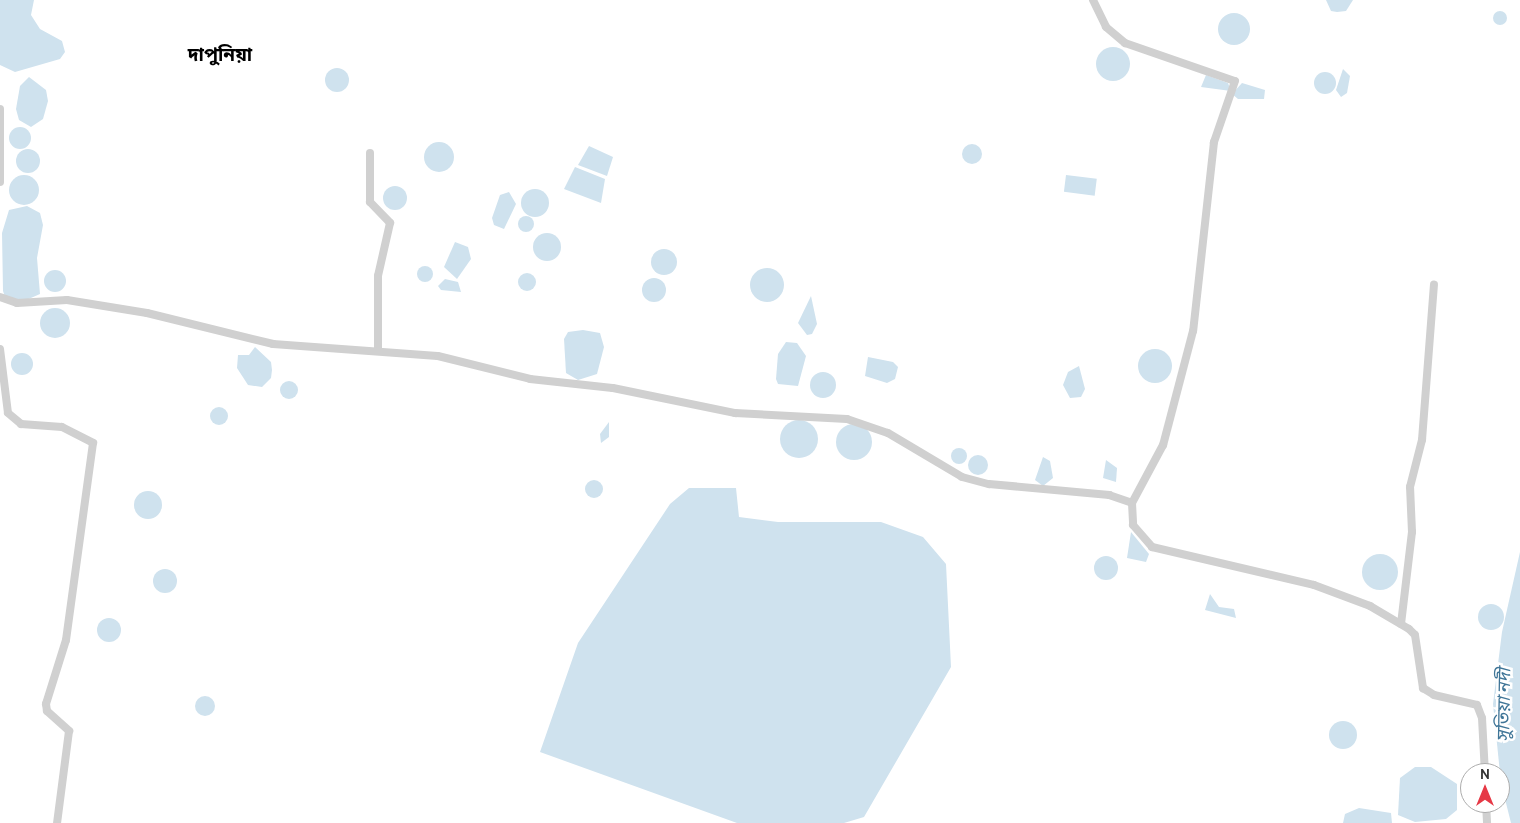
<!DOCTYPE html>
<meta charset="utf-8">
<style>
body{margin:0}
#map{position:relative;width:1520px;height:823px;overflow:hidden;background:#fff;font-family:Cabin,"Noto Sans Bengali",sans-serif}
div>[style]{position:absolute}
[style*='--x']{left:calc(var(--x)*1px);top:calc(var(--y)*1px);width:calc(var(--w)*1px);rotate:calc(var(--a)*1deg)}
.water>*{inset:0;background:#cfe2ee;transform-origin:0 0}
.round{border-radius:50%}
.minor>*{height:8px;margin:-4px;padding:0 4px;transform-origin:4px;border-radius:4px;background:#d0d0d0}
span{translate:-50% -50%;white-space:nowrap;text-align:center;line-height:1.15;-webkit-text-stroke:5px #fff;paint-order:stroke}
.water-label{font-size:18px;color:#3f7597;font-style:italic}
.quarter-label{font-size:19px;color:#000;font-weight:700}
.north{position:absolute;left:1460px;top:763px;width:50px;height:50px;box-sizing:border-box;background:#fff;border:1px solid #adadad;border-radius:50%;rotate:0deg;font-size:14px;font-weight:700;line-height:20px;text-align:center;color:#333}
.north::after{content:'';display:block;margin:auto;width:18px;height:22px;background:#e63946;clip-path:polygon(50% 0,100% 100%,50% 72%,0 100%)}
</style>
<div id="map">
<div class="water">
<i style="clip-path:polygon(0 0,34px 0,31px 15px,40px 29px,62px 41px,65px 52px,60px 59px,15px 72px,0 65px)"></i>
<i style="clip-path:polygon(1326px 0,1353px 0,1346px 11px,1337px 12px,1331px 11px)"></i>
<i class="round" style="left:1493px;top:11px;width:14px;height:14px"></i>
<i class="round" style="left:1218px;top:13px;width:32px;height:32px"></i>
<i class="round" style="left:1096px;top:47px;width:34px;height:34px"></i>
<i class="round" style="left:325px;top:68px;width:24px;height:24px"></i>
<i style="clip-path:polygon(1343px 69px,1350px 76px,1347px 93px,1341px 97px,1336px 90px)"></i>
<i class="round" style="left:1314px;top:72px;width:22px;height:22px"></i>
<i style="clip-path:polygon(1206px 75px,1228px 83px,1231px 91px,1201px 87px)"></i>
<i style="clip-path:polygon(29px 77px,46px 90px,48px 101px,43px 119px,31px 127px,19px 120px,16px 109px,20px 86px)"></i>
<i style="clip-path:polygon(1242px 83px,1265px 90px,1264px 99px,1238px 99px,1232px 94px)"></i>
<i class="round" style="left:9px;top:127px;width:22px;height:22px"></i>
<i class="round" style="left:424px;top:142px;width:30px;height:30px"></i>
<i class="round" style="left:962px;top:144px;width:20px;height:20px"></i>
<i style="clip-path:polygon(589px 146px,613px 157px,607px 176px,578px 165px)"></i>
<i class="round" style="left:16px;top:149px;width:24px;height:24px"></i>
<i style="clip-path:polygon(575px 167px,605px 179px,601px 203px,564px 189px)"></i>
<i style="left:1066px;top:175px;width:31px;height:17px;rotate:7deg"></i>
<i class="round" style="left:9px;top:175px;width:30px;height:30px"></i>
<i class="round" style="left:383px;top:186px;width:24px;height:24px"></i>
<i class="round" style="left:521px;top:189px;width:28px;height:28px"></i>
<i style="clip-path:polygon(509px 192px,516px 204px,504px 229px,494px 225px,492px 218px,500px 195px)"></i>
<i style="clip-path:polygon(27px 206px,40px 213px,43px 225px,37px 258px,40px 294px,24px 301px,5px 297px,3px 291px,2px 233px,9px 210px)"></i>
<i class="round" style="left:518px;top:216px;width:16px;height:16px"></i>
<i class="round" style="left:533px;top:233px;width:28px;height:28px"></i>
<i style="clip-path:polygon(455px 242px,468px 247px,471px 259px,457px 279px,444px 267px)"></i>
<i class="round" style="left:651px;top:249px;width:26px;height:26px"></i>
<i class="round" style="left:417px;top:266px;width:16px;height:16px"></i>
<i class="round" style="left:750px;top:268px;width:34px;height:34px"></i>
<i class="round" style="left:44px;top:270px;width:22px;height:22px"></i>
<i class="round" style="left:518px;top:273px;width:18px;height:18px"></i>
<i class="round" style="left:642px;top:278px;width:24px;height:24px"></i>
<i style="clip-path:polygon(445px 279px,458px 282px,461px 292px,441px 290px,438px 286px)"></i>
<i style="clip-path:polygon(811px 296px,817px 324px,812px 334px,807px 335px,798px 323px)"></i>
<i class="round" style="left:40px;top:308px;width:30px;height:30px"></i>
<i style="clip-path:polygon(583px 330px,600px 333px,604px 347px,597px 374px,578px 380px,566px 373px,564px 339px,568px 332px)"></i>
<i style="clip-path:polygon(786px 342px,797px 343px,806px 356px,798px 386px,778px 384px,776px 379px,778px 354px)"></i>
<i style="clip-path:polygon(255px 347px,271px 362px,272px 370px,271px 378px,262px 387px,248px 385px,237px 368px,238px 355px,249px 355px)"></i>
<i class="round" style="left:1138px;top:349px;width:34px;height:34px"></i>
<i class="round" style="left:11px;top:353px;width:22px;height:22px"></i>
<i style="clip-path:polygon(868px 357px,893px 362px,898px 367px,895px 379px,887px 383px,865px 376px)"></i>
<i style="clip-path:polygon(1079px 366px,1085px 389px,1081px 397px,1070px 398px,1063px 385px,1068px 372px)"></i>
<i class="round" style="left:810px;top:372px;width:26px;height:26px"></i>
<i class="round" style="left:280px;top:381px;width:18px;height:18px"></i>
<i class="round" style="left:210px;top:407px;width:18px;height:18px"></i>
<i class="round" style="left:780px;top:420px;width:38px;height:38px"></i>
<i style="clip-path:polygon(609px 422px,609px 437px,601px 443px,600px 434px)"></i>
<i class="round" style="left:836px;top:424px;width:36px;height:36px"></i>
<i class="round" style="left:951px;top:448px;width:16px;height:16px"></i>
<i class="round" style="left:968px;top:455px;width:20px;height:20px"></i>
<i style="clip-path:polygon(1043px 457px,1050px 461px,1053px 478px,1043px 486px,1035px 480px)"></i>
<i style="clip-path:polygon(1106px 460px,1117px 468px,1116px 482px,1103px 478px)"></i>
<i class="round" style="left:585px;top:480px;width:18px;height:18px"></i>
<i style="clip-path:polygon(689px 488px,736px 488px,739px 517px,778px 522px,881px 522px,923px 537px,946px 564px,951px 667px,864px 817px,844px 823px,737px 823px,540px 752px,578px 643px,670px 504px)"></i>
<i class="round" style="left:134px;top:491px;width:28px;height:28px"></i>
<i style="clip-path:polygon(1131px 532px,1149px 554px,1146px 562px,1127px 558px)"></i>
<i style="clip-path:polygon(1520px 552px,1520px 823px,1511px 823px,1501px 783px,1493px 704px,1502px 632px)"></i>
<i class="round" style="left:1362px;top:554px;width:36px;height:36px"></i>
<i class="round" style="left:1094px;top:556px;width:24px;height:24px"></i>
<i class="round" style="left:153px;top:569px;width:24px;height:24px"></i>
<i style="clip-path:polygon(1210px 594px,1219px 607px,1234px 609px,1236px 618px,1205px 610px)"></i>
<i class="round" style="left:1478px;top:604px;width:26px;height:26px"></i>
<i class="round" style="left:97px;top:618px;width:24px;height:24px"></i>
<i class="round" style="left:195px;top:696px;width:20px;height:20px"></i>
<i class="round" style="left:1329px;top:721px;width:28px;height:28px"></i>
<i style="clip-path:polygon(1415px 767px,1431px 767px,1457px 784px,1457px 810px,1446px 819px,1415px 822px,1398px 815px,1400px 778px)"></i>
<i style="clip-path:polygon(1359px 808px,1391px 813px,1392px 823px,1343px 823px,1345px 814px)"></i>
</div>
<div class="minor">
<i style="--x:1093;--y:0;--w:30;--a:64"></i>
<i style="--x:1106;--y:27;--w:25;--a:40"></i>
<i style="--x:1125;--y:43;--w:116;--a:19.1"></i>
<i style="--x:1235;--y:81;--w:65;--a:109"></i>
<i style="--x:1214;--y:142;--w:190;--a:96.3"></i>
<i style="--x:1193;--y:331;--w:118;--a:104.7"></i>
<i style="--x:1163;--y:445;--w:66;--a:118.1"></i>
<i style="--x:0;--y:109;--w:73;--a:90"></i>
<i style="--x:370;--y:153;--w:49;--a:90"></i>
<i style="--x:370;--y:202;--w:29;--a:46"></i>
<i style="--x:390;--y:223;--w:54;--a:102.8"></i>
<i style="--x:378;--y:276;--w:73;--a:90"></i>
<i style="--x:0;--y:297;--w:18;--a:19"></i>
<i style="--x:17;--y:303;--w:50;--a:-3.4"></i>
<i style="--x:67;--y:300;--w:81;--a:9.2"></i>
<i style="--x:147;--y:313;--w:130;--a:13.8"></i>
<i style="--x:273;--y:344;--w:165;--a:4.2"></i>
<i style="--x:438;--y:356;--w:95;--a:14"></i>
<i style="--x:530;--y:379;--w:83;--a:6.2"></i>
<i style="--x:613;--y:388;--w:125;--a:11.6"></i>
<i style="--x:735;--y:413;--w:112;--a:3.1"></i>
<i style="--x:847;--y:419;--w:43;--a:18.9"></i>
<i style="--x:888;--y:433;--w:86;--a:30.7"></i>
<i style="--x:962;--y:477;--w:28;--a:15"></i>
<i style="--x:989;--y:484;--w:121;--a:5.2"></i>
<i style="--x:1109;--y:495;--w:24;--a:19"></i>
<i style="--x:1132;--y:503;--w:22;--a:87"></i>
<i style="--x:1133;--y:525;--w:29;--a:49"></i>
<i style="--x:1152;--y:547;--w:166;--a:13.2"></i>
<i style="--x:1314;--y:585;--w:60;--a:20.6"></i>
<i style="--x:1370;--y:606;--w:45;--a:30.5"></i>
<i style="--x:1409;--y:629;--w:8;--a:45"></i>
<i style="--x:1415;--y:635;--w:54;--a:81.4"></i>
<i style="--x:1423;--y:688;--w:13;--a:32"></i>
<i style="--x:1434;--y:695;--w:44;--a:13.1"></i>
<i style="--x:1477;--y:705;--w:14;--a:69"></i>
<i style="--x:1482;--y:718;--w:55;--a:86.9"></i>
<i style="--x:0;--y:349;--w:64;--a:82.9"></i>
<i style="--x:8;--y:413;--w:17;--a:40"></i>
<i style="--x:21;--y:424;--w:41;--a:4.2"></i>
<i style="--x:62;--y:427;--w:35;--a:27"></i>
<i style="--x:93;--y:443;--w:199;--a:97.8"></i>
<i style="--x:66;--y:640;--w:67;--a:107.4"></i>
<i style="--x:46;--y:704;--w:7;--a:82"></i>
<i style="--x:47;--y:711;--w:30;--a:42"></i>
<i style="--x:69;--y:731;--w:93;--a:97.4"></i>
<i style="--x:1401;--y:624;--w:93;--a:-83.2"></i>
<i style="--x:1412;--y:532;--w:45;--a:-92.5"></i>
<i style="--x:1410;--y:487;--w:49;--a:-75.7"></i>
<i style="--x:1422;--y:440;--w:156;--a:-85.6"></i>
<i style="--x:1486;--y:803;--w:20;--a:87"></i>
</div>
<div class="water-label">
<span style="left:1504px;top:705px;rotate:-89deg">সুতিয়া নদী</span>
</div>
<div class="quarter-label">
<span style="left:220px;top:55px">দাপুনিয়া</span>
</div>
<div class="north">N</div>
</div>
